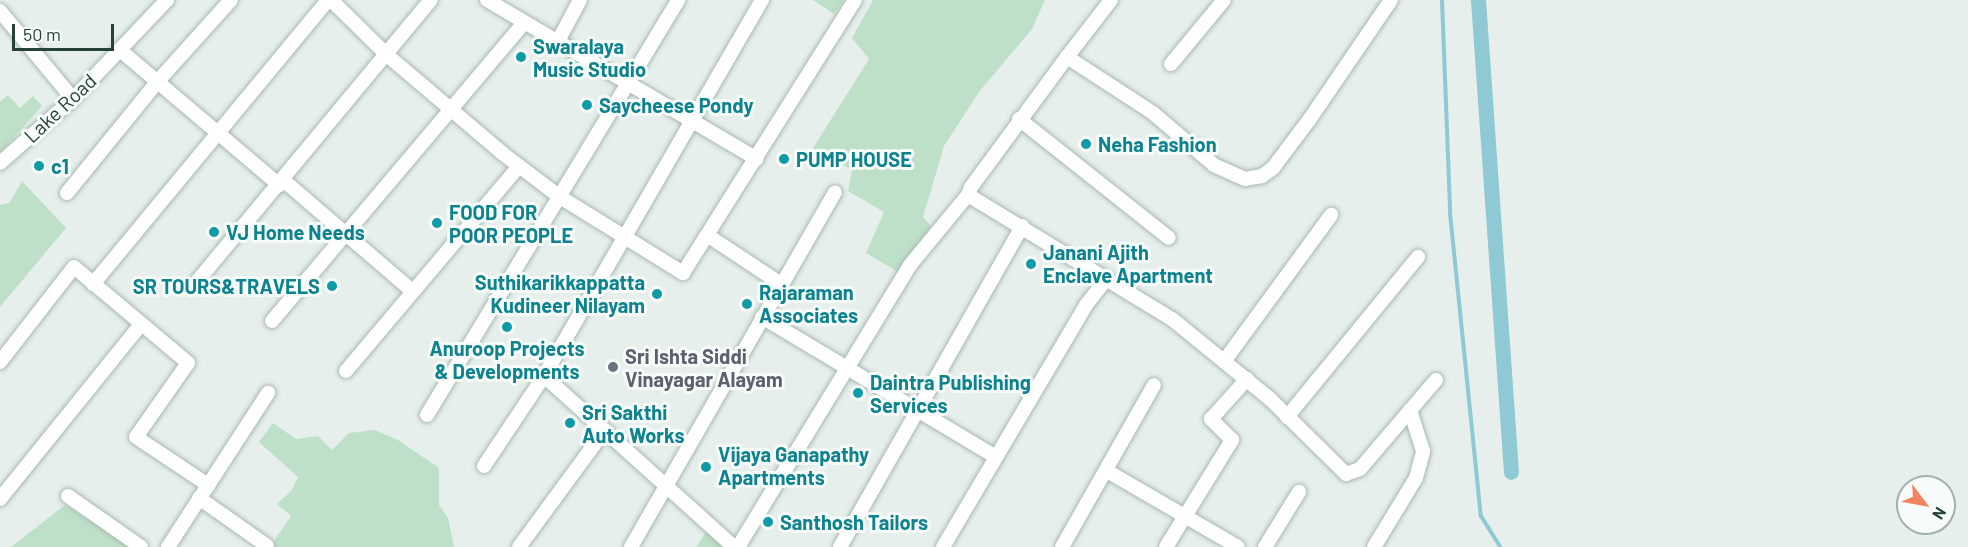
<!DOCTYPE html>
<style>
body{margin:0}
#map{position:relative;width:1968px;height:547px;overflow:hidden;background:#e6efeb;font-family:Barlow,sans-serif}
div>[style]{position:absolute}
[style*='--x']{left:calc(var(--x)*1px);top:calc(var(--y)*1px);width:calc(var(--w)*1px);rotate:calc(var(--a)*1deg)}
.green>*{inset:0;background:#bfe0c8}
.stream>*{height:4px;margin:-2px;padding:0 2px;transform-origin:2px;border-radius:2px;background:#8ec9d4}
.canal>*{height:15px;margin:-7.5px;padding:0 7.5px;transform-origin:7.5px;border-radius:7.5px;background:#8ec9d4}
.roads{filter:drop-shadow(0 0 2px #a8b8b2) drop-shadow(0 0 2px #a8b8b2)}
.minor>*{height:14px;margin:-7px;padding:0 7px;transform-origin:7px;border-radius:7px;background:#fff}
.dots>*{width:16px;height:16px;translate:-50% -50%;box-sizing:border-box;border:3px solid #f7fbf9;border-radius:50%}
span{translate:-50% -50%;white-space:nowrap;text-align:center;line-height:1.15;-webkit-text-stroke:6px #f7fbf9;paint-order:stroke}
.culture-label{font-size:20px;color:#0d838f;font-weight:700}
.left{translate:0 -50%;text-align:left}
.right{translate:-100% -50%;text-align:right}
.street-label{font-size:20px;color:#24423a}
.worship-label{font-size:20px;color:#5b616d;font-weight:700}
.north{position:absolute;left:1896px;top:475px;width:60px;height:60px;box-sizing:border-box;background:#f7fbf9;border:2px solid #a3b1ad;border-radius:50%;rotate:122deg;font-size:16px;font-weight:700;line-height:24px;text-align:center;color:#24423a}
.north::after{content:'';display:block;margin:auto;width:21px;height:27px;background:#f4845f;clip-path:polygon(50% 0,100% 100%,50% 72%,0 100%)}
.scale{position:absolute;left:12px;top:24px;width:102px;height:27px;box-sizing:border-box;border:3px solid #24423a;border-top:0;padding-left:8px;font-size:18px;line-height:21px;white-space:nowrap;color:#24423a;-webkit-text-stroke:4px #f7fbf9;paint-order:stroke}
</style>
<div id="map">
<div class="green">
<i style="clip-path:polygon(813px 0,844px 0,834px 14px)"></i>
<i style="clip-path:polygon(873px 0,1045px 0,1032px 29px,979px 92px,944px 146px,923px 217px,931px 226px,900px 273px,866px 253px,884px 212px,848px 191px,852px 170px,813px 148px,869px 59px,852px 38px)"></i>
<i style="clip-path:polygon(8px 95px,20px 108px,33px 96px,42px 106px,0 153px,0 102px)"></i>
<i style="clip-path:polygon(22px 181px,66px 228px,0 307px,0 205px,9px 203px)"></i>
<i style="clip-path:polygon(273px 423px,296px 439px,318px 436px,332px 450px,349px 433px,375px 430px,398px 440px,439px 468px,439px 505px,448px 518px,454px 547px,270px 547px,291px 516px,277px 504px,291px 491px,298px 477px,259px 442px)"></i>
<i style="clip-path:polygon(65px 505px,133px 547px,11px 547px)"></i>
<i style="clip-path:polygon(707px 531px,724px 547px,696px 547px)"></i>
</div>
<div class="stream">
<i style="--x:1442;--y:0;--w:213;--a:87.8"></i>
<i style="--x:1450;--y:213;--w:305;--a:84.2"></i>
<i style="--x:1481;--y:516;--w:36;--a:58"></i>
</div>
<div class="canal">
<i style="--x:1478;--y:0;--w:473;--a:86"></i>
</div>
<div class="roads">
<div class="minor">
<i style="--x:331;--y:0;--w:78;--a:44.5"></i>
<i style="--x:387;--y:55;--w:151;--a:40.4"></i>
<i style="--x:502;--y:153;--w:73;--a:37.2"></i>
<i style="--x:560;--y:197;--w:145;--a:31.7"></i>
<i style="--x:683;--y:273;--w:323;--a:-57.8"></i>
<i style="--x:487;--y:0;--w:313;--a:30.5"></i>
<i style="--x:1391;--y:0;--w:145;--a:124.3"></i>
<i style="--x:1309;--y:120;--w:60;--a:126.9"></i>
<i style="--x:1273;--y:168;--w:14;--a:144"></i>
<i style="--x:1262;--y:176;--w:17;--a:170"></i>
<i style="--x:1245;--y:179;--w:34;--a:-156"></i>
<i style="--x:1214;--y:165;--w:80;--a:-139.6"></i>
<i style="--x:1153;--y:113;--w:103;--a:-146.9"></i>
<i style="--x:1067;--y:57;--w:162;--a:126.4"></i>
<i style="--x:971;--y:187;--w:9;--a:111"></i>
<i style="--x:968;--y:195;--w:239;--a:31.3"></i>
<i style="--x:1172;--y:319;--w:127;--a:39.2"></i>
<i style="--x:1270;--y:399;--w:107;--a:44.6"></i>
<i style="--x:1346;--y:474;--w:15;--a:-20"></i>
<i style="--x:1360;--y:469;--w:117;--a:-49.5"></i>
<i style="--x:0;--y:11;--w:114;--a:50.3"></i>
<i style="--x:557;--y:43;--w:49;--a:-61.9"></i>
<i style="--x:120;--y:50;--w:209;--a:40.3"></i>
<i style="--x:1067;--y:57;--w:72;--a:-52.3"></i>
<i style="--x:1171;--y:64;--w:83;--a:-50.4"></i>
<i style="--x:1019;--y:119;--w:191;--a:38.4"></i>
<i style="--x:0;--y:163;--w:97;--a:-41.2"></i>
<i style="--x:73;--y:99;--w:137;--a:-46.5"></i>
<i style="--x:282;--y:179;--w:172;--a:40.7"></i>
<i style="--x:67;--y:193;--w:144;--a:-50.9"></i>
<i style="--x:158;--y:81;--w:109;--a:-48"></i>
<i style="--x:707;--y:235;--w:89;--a:33.5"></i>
<i style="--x:93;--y:284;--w:369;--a:-50.4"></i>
<i style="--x:195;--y:284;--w:369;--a:-50.3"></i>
<i style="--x:762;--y:317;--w:270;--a:30.9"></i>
<i style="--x:272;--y:321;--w:390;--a:-49.8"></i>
<i style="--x:1225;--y:360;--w:180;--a:-53.8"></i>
<i style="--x:0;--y:362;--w:120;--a:-52.1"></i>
<i style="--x:74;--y:267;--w:149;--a:40.1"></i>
<i style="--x:188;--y:363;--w:90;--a:125.1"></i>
<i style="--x:136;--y:437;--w:87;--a:33.7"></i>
<i style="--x:346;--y:371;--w:268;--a:-49.8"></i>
<i style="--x:544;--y:376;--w:256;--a:42"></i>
<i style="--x:427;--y:415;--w:485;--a:-58.8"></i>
<i style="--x:1287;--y:417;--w:207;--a:-50.7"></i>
<i style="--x:484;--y:466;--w:108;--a:-56.3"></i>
<i style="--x:544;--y:376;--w:435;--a:-59.9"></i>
<i style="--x:1107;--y:471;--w:151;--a:30.1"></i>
<i style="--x:68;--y:496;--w:89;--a:34.9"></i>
<i style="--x:199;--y:498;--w:83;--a:35.2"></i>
<i style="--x:0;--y:499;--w:225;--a:-51.1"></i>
<i style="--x:168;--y:547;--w:184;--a:-57"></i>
<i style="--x:519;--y:547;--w:145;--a:-53.7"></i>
<i style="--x:631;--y:547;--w:409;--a:-60.1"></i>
<i style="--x:738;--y:547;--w:330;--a:-58.6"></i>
<i style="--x:910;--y:265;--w:91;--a:-50.4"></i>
<i style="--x:840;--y:547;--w:369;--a:-60.4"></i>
<i style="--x:943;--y:547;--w:281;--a:-59.4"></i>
<i style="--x:1086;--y:305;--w:31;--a:-52"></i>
<i style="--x:1062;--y:547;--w:186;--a:-60.4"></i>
<i style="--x:1166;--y:547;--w:126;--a:-58.3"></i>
<i style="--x:1232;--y:440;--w:30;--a:-135"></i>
<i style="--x:1211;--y:419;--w:54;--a:-48"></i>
<i style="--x:1265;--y:547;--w:65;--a:-58.3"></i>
<i style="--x:1374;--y:547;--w:81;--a:-58.7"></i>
<i style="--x:1416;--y:478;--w:28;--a:-75"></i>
<i style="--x:1423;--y:451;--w:43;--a:-107.6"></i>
</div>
</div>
<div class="dots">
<i style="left:521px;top:57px;background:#0f9aa8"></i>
<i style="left:587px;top:105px;background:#0f9aa8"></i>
<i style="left:1086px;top:144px;background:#0f9aa8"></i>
<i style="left:784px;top:159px;background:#0f9aa8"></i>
<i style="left:39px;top:166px;background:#0f9aa8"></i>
<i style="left:437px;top:223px;background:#0f9aa8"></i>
<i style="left:214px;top:232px;background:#0f9aa8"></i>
<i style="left:1031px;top:264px;background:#0f9aa8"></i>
<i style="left:332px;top:286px;background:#0f9aa8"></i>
<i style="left:657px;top:294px;background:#0f9aa8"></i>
<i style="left:747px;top:304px;background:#0f9aa8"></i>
<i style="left:507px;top:327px;background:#0f9aa8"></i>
<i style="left:613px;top:367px;background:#6b7280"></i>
<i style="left:858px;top:393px;background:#0f9aa8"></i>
<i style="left:570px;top:423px;background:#0f9aa8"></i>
<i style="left:706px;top:467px;background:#0f9aa8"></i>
<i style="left:768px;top:522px;background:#0f9aa8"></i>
</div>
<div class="culture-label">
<span class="left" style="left:533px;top:58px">Swaralaya<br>Music Studio</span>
<span class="left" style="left:599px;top:105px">Saycheese Pondy</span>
<span class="left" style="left:1098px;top:144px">Neha Fashion</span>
<span class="left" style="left:796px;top:159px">PUMP HOUSE</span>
<span class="left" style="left:51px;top:166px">c1</span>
<span class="left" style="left:449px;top:224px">FOOD FOR<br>POOR PEOPLE</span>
<span class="left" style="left:226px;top:232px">VJ Home Needs</span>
<span class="left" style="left:1043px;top:264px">Janani Ajith<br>Enclave Apartment</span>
<span class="right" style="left:645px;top:294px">Suthikarikkappatta<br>Kudineer Nilayam</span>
<span class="right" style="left:320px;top:286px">SR TOURS&amp;TRAVELS</span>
<span class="left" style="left:759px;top:304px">Rajaraman<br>Associates</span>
<span style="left:507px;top:360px">Anuroop Projects<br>&amp; Developments</span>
<span class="left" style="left:870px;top:394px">Daintra Publishing<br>Services</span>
<span class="left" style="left:582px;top:424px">Sri Sakthi<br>Auto Works</span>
<span class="left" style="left:718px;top:466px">Vijaya Ganapathy<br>Apartments</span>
<span class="left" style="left:780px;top:522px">Santhosh Tailors</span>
</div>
<div class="street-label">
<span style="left:60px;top:108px;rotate:-43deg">Lake Road</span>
</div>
<div class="worship-label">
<span class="left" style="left:625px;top:368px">Sri Ishta Siddi<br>Vinayagar Alayam</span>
</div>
<div class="north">N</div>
<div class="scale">50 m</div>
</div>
